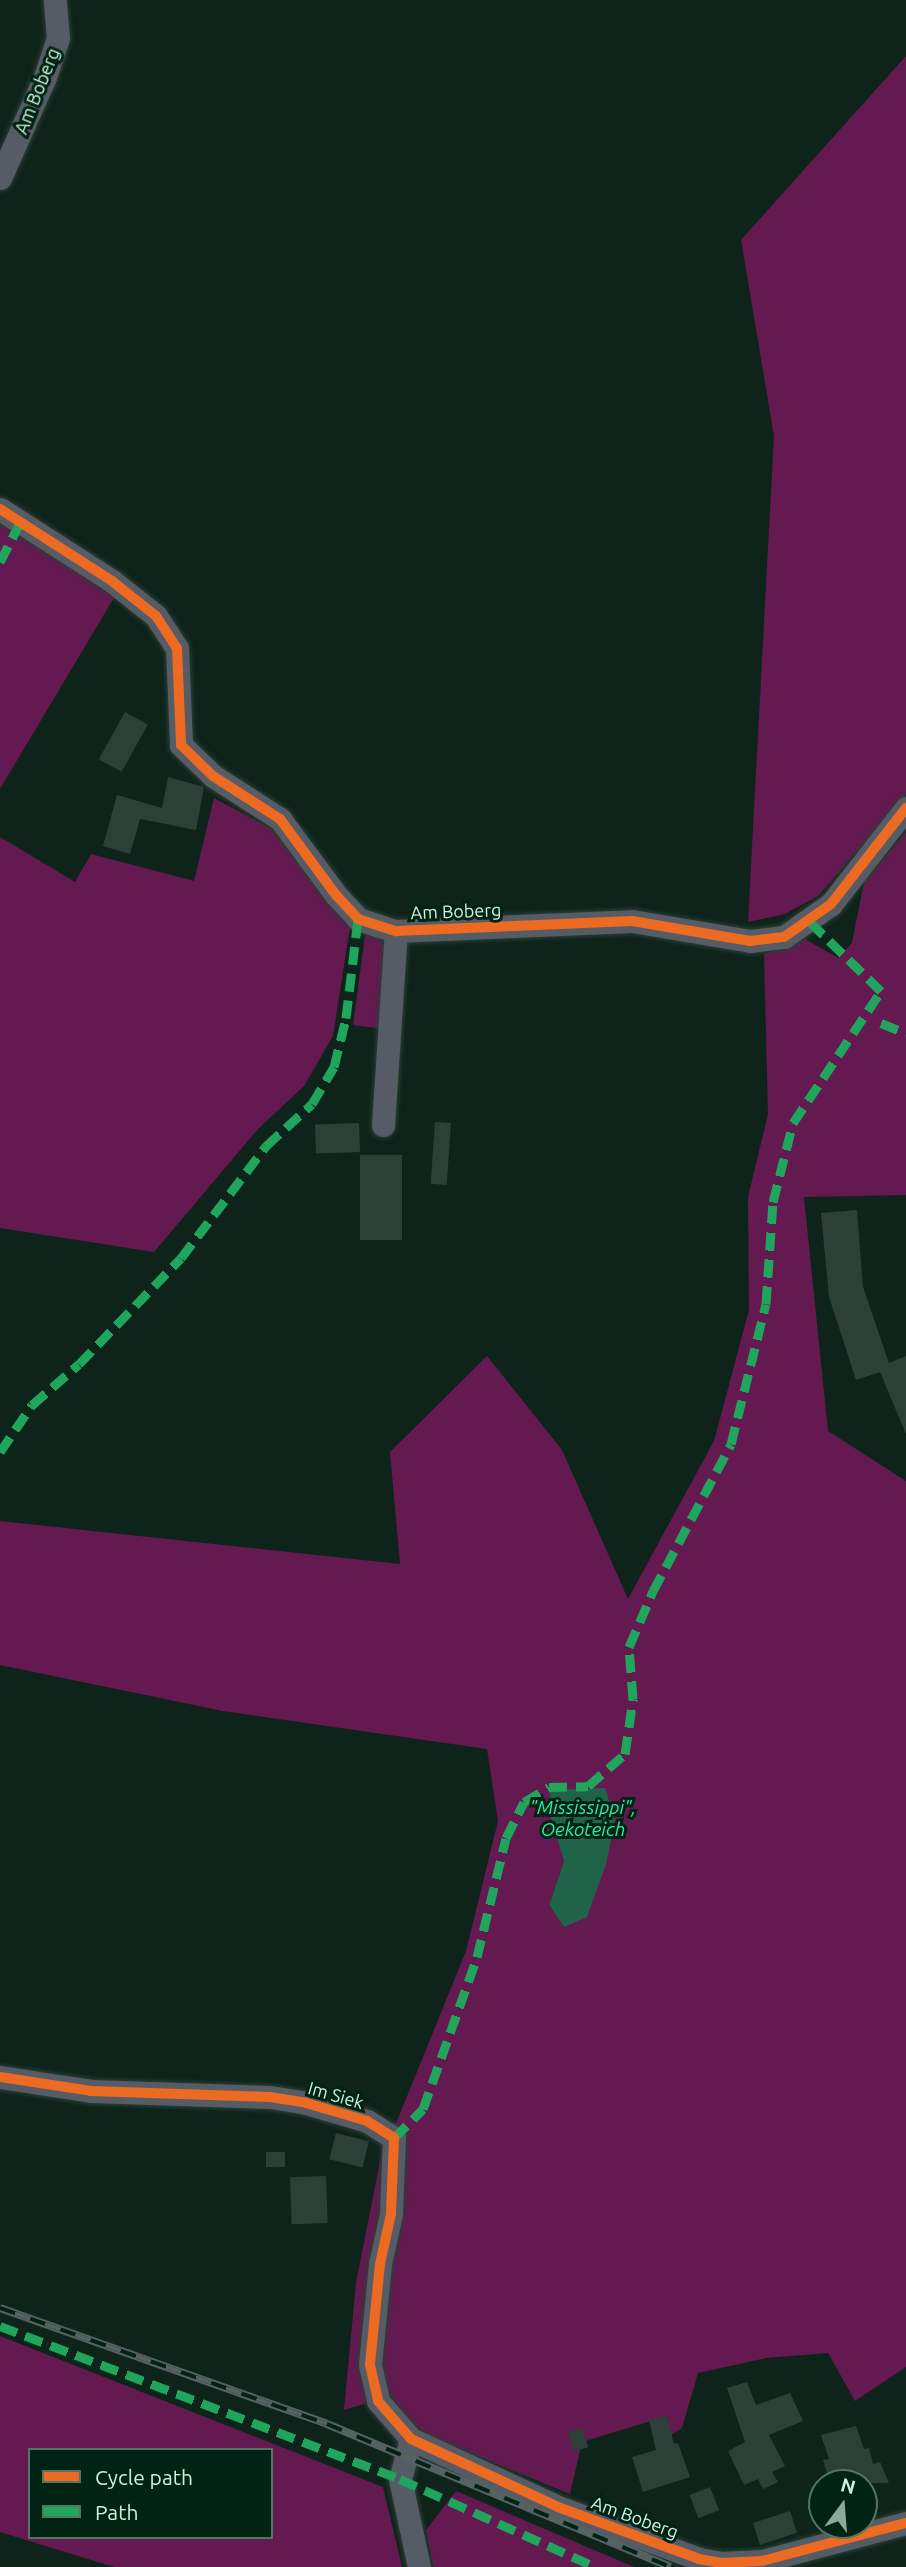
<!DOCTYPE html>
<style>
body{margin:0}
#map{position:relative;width:906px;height:2567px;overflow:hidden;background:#0e241b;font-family:Ubuntu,sans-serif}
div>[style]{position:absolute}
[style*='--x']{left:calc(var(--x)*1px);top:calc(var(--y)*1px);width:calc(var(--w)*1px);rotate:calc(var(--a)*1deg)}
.green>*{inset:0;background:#651951}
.water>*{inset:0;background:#1f6448}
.building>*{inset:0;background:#2d4037;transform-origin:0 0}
.roads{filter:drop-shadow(0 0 2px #2a3f35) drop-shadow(0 0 2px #2a3f35)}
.minor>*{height:23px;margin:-11.5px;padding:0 11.5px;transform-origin:11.5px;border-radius:11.5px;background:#555c65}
.rail>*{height:8px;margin-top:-4px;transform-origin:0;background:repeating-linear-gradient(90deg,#002314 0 16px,#556262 0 32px);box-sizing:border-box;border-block:2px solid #556262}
.quiet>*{height:9px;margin-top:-4.5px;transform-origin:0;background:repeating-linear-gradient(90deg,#20a55d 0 18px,transparent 0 27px)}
.cycleway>*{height:10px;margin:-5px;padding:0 5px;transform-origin:5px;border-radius:5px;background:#ed6a23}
span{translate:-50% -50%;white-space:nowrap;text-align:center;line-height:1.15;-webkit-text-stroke:6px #002314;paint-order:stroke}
.street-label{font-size:18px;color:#cdf0dd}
.water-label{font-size:19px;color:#2aeaa5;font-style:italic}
.legend{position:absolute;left:28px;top:2448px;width:245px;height:91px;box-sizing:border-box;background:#002314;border:2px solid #527564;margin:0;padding:9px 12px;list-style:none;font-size:21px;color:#cdf0dd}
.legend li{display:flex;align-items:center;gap:14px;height:35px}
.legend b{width:35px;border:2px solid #527564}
.north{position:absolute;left:808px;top:2469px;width:70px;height:70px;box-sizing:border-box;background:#002314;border:2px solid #527564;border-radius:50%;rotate:16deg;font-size:19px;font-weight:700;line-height:28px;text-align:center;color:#cdf0dd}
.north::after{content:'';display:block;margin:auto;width:24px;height:32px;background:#8aa999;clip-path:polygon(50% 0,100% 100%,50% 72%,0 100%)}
</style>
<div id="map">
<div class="green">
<i style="clip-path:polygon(906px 56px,906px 795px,818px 896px,785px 914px,748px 922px,774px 436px,741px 240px)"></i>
<i style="clip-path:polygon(0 522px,115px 596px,0 789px)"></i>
<i style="clip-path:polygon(214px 798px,272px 829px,350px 927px,333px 1036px,304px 1086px,258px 1129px,154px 1252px,0 1228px,0 837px,75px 882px,91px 854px,194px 881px)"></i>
<i style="clip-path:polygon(evenodd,906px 832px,906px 1195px,804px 1197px,828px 1431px,906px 1481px,906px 2367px,855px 2401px,828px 2353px,766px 2358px,698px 2373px,682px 2428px,671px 2435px,667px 2416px,582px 2442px,570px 2494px,427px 2435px,407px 2418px,391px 2396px,344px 2410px,356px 2283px,384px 2141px,397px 2121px,466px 1951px,498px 1821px,487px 1749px,223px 1711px,0 1665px,0 1521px,400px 1564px,390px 1452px,487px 1356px,562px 1450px,628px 1599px,714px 1441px,749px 1310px,748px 1197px,768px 1114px,764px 954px,789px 947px,805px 939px,838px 958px,852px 943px,864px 882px,906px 832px,564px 1861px,564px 1927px,549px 1905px,564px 1861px)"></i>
<i style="clip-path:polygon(366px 928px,379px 934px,389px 955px,383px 1029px,353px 1025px)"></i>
<i style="clip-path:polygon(evenodd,0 2336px,383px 2487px,402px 2567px,114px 2567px,0 2532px,0 2336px,30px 2450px,271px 2450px,271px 2537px,30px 2537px,30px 2450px)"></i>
<i style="clip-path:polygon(456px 2491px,634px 2567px,433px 2567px,426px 2530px)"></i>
</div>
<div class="water">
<i style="clip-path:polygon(605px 1788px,615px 1820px,606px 1864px,587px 1917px,564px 1927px,549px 1905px,564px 1861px,549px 1811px,550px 1790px)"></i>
</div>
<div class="building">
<i style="left:125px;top:712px;width:26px;height:54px;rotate:29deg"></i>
<i style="clip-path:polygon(168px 777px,204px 787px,196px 830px,140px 819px,130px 854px,103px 846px,117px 795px,162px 808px)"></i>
<i style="left:435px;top:1122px;width:16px;height:62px;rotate:4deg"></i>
<i style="left:359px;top:1123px;width:29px;height:44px;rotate:88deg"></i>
<i style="left:360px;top:1155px;width:42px;height:85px"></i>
<i style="clip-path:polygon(857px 1210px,863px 1287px,889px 1363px,906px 1356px,906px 1434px,880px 1372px,856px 1380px,829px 1297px,821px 1213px)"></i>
<i style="left:336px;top:2133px;width:34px;height:27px;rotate:14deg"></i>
<i style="left:266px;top:2152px;width:19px;height:15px"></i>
<i style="left:326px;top:2176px;width:47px;height:36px;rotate:88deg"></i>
<i style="clip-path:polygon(747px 2382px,756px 2405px,790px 2393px,803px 2421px,769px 2435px,785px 2466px,772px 2472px,778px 2482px,763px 2489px,758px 2479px,744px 2485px,728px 2451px,745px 2442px,727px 2388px)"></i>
<i style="clip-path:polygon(667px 2416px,674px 2444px,678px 2443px,690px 2477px,643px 2492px,632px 2457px,656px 2450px,649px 2420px)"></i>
<i style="clip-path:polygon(856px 2426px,864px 2449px,869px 2448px,873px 2464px,880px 2462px,889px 2483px,830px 2483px,823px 2460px,829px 2459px,821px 2435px)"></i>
<i style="left:582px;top:2428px;width:20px;height:15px;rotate:72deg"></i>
<i style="left:710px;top:2487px;width:25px;height:22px;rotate:69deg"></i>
<i style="left:790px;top:2511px;width:23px;height:39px;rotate:72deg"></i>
</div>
<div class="roads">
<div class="minor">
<i style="--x:0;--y:178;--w:111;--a:-66"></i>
<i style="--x:45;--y:77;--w:41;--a:-71.6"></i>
<i style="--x:58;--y:38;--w:38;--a:-95"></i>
<i style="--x:0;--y:509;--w:133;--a:32.7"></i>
<i style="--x:112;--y:581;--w:56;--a:38.5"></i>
<i style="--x:156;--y:616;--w:38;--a:57"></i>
<i style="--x:177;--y:648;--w:97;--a:87.6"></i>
<i style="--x:181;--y:745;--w:45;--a:44.1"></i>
<i style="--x:213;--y:776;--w:80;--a:32.7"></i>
<i style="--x:280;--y:819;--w:94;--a:53.6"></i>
<i style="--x:336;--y:895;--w:33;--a:47"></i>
<i style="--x:358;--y:919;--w:40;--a:18"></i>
<i style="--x:396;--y:931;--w:236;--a:-2.4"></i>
<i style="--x:632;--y:921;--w:120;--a:9.6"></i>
<i style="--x:750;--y:941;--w:34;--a:-7"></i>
<i style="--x:784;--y:937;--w:57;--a:-35.1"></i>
<i style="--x:831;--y:904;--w:122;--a:-52"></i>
<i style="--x:383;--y:1125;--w:194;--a:-86.2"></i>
<i style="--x:0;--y:2077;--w:92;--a:8.7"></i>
<i style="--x:91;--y:2091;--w:179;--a:1.9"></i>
<i style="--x:270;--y:2097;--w:36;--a:9"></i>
<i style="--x:306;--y:2103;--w:64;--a:16.4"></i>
<i style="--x:367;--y:2121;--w:32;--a:32"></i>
<i style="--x:394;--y:2138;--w:76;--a:92.3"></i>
<i style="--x:391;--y:2214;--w:51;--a:102.4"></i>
<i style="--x:380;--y:2264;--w:101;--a:95.7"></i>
<i style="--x:370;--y:2365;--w:37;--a:77"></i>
<i style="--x:378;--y:2401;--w:50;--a:49"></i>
<i style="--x:411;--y:2439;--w:162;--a:24.8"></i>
<i style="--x:558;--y:2507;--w:150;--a:20.2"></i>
<i style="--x:699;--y:2559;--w:22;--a:10"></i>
<i style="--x:721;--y:2563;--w:41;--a:-2.8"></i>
<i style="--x:762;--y:2561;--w:149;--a:-14.8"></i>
<i style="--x:411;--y:2439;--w:41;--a:105.4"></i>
<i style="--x:400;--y:2479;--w:90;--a:77.8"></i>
</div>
</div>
<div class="rail">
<i style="--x:0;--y:2308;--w:347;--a:19.5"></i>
<i style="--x:327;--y:2424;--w:372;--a:22.6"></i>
</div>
<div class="quiet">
<i style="--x:0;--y:562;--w:44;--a:-62.9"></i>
<i style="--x:881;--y:1023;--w:27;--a:22"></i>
<i style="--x:0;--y:1452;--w:57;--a:-55.8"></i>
<i style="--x:32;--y:1405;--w:62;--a:-41.1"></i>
<i style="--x:79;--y:1364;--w:147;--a:-46.1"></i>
<i style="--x:181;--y:1258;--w:141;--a:-52.8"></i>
<i style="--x:266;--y:1146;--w:62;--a:-42.4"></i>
<i style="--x:312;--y:1104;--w:43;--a:-59.3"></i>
<i style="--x:334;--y:1067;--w:50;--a:-76.2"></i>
<i style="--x:346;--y:1018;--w:100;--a:-83.1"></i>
<i style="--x:394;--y:2138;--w:41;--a:-45"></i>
<i style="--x:423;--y:2109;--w:161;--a:-70.4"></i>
<i style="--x:477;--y:1957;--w:122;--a:-76.3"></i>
<i style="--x:506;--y:1838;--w:40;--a:-63.4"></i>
<i style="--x:524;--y:1802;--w:29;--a:-31"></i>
<i style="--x:549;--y:1787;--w:39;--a:-1"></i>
<i style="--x:588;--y:1786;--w:49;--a:-40.9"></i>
<i style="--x:625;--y:1754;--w:56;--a:-81.7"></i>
<i style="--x:633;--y:1699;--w:52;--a:-94.4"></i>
<i style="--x:629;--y:1647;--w:61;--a:-66.8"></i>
<i style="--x:653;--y:1591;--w:166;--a:-62"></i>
<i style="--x:731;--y:1444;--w:144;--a:-76"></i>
<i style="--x:766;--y:1304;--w:102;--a:-86.1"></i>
<i style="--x:773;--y:1202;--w:81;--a:-75.8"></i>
<i style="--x:793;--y:1123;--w:159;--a:-56.3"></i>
<i style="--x:881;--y:991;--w:99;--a:-135.8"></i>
<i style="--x:0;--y:2326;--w:428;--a:20.9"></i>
<i style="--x:400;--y:2479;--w:215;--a:24.2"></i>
</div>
<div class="cycleway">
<i style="--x:0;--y:509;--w:133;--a:32.7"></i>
<i style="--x:112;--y:581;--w:56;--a:38.5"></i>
<i style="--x:156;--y:616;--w:38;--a:57"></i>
<i style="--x:177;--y:648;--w:97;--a:87.6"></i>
<i style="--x:181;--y:745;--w:45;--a:44.1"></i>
<i style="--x:213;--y:776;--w:80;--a:32.7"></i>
<i style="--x:280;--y:819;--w:94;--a:53.6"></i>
<i style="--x:336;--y:895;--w:33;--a:47"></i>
<i style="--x:358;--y:919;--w:40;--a:18"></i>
<i style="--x:396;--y:931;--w:236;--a:-2.4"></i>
<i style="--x:632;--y:921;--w:120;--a:9.6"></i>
<i style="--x:750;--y:941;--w:34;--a:-7"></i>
<i style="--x:784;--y:937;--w:57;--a:-35.1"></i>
<i style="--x:831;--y:904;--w:122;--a:-52"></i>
<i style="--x:0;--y:2077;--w:92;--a:8.7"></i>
<i style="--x:91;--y:2091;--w:179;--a:1.9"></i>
<i style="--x:270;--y:2097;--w:36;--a:9"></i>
<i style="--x:306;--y:2103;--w:64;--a:16.4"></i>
<i style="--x:367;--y:2121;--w:32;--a:32"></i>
<i style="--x:394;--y:2138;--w:76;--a:92.3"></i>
<i style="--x:391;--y:2214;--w:51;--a:102.4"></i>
<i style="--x:380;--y:2264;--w:101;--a:95.7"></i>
<i style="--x:370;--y:2365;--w:37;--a:77"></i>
<i style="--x:378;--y:2401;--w:50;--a:49"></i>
<i style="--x:411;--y:2439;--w:162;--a:24.8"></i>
<i style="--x:558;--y:2507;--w:150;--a:20.2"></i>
<i style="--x:699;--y:2559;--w:22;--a:10"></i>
<i style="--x:721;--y:2563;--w:41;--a:-2.8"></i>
<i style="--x:762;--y:2561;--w:149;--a:-14.8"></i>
</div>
<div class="street-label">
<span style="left:37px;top:91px;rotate:-68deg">Am Boberg</span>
<span style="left:456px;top:911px;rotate:-2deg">Am Boberg</span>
<span style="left:336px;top:2095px;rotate:16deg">Im Siek</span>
<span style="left:635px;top:2517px;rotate:20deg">Am Boberg</span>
</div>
<div class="water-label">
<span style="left:583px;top:1819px">"Mississippi",<br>Oekoteich</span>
</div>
<ul class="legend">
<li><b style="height:9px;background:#ed6a23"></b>Cycle path</li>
<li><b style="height:9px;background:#20a55d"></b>Path</li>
</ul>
<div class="north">N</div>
</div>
